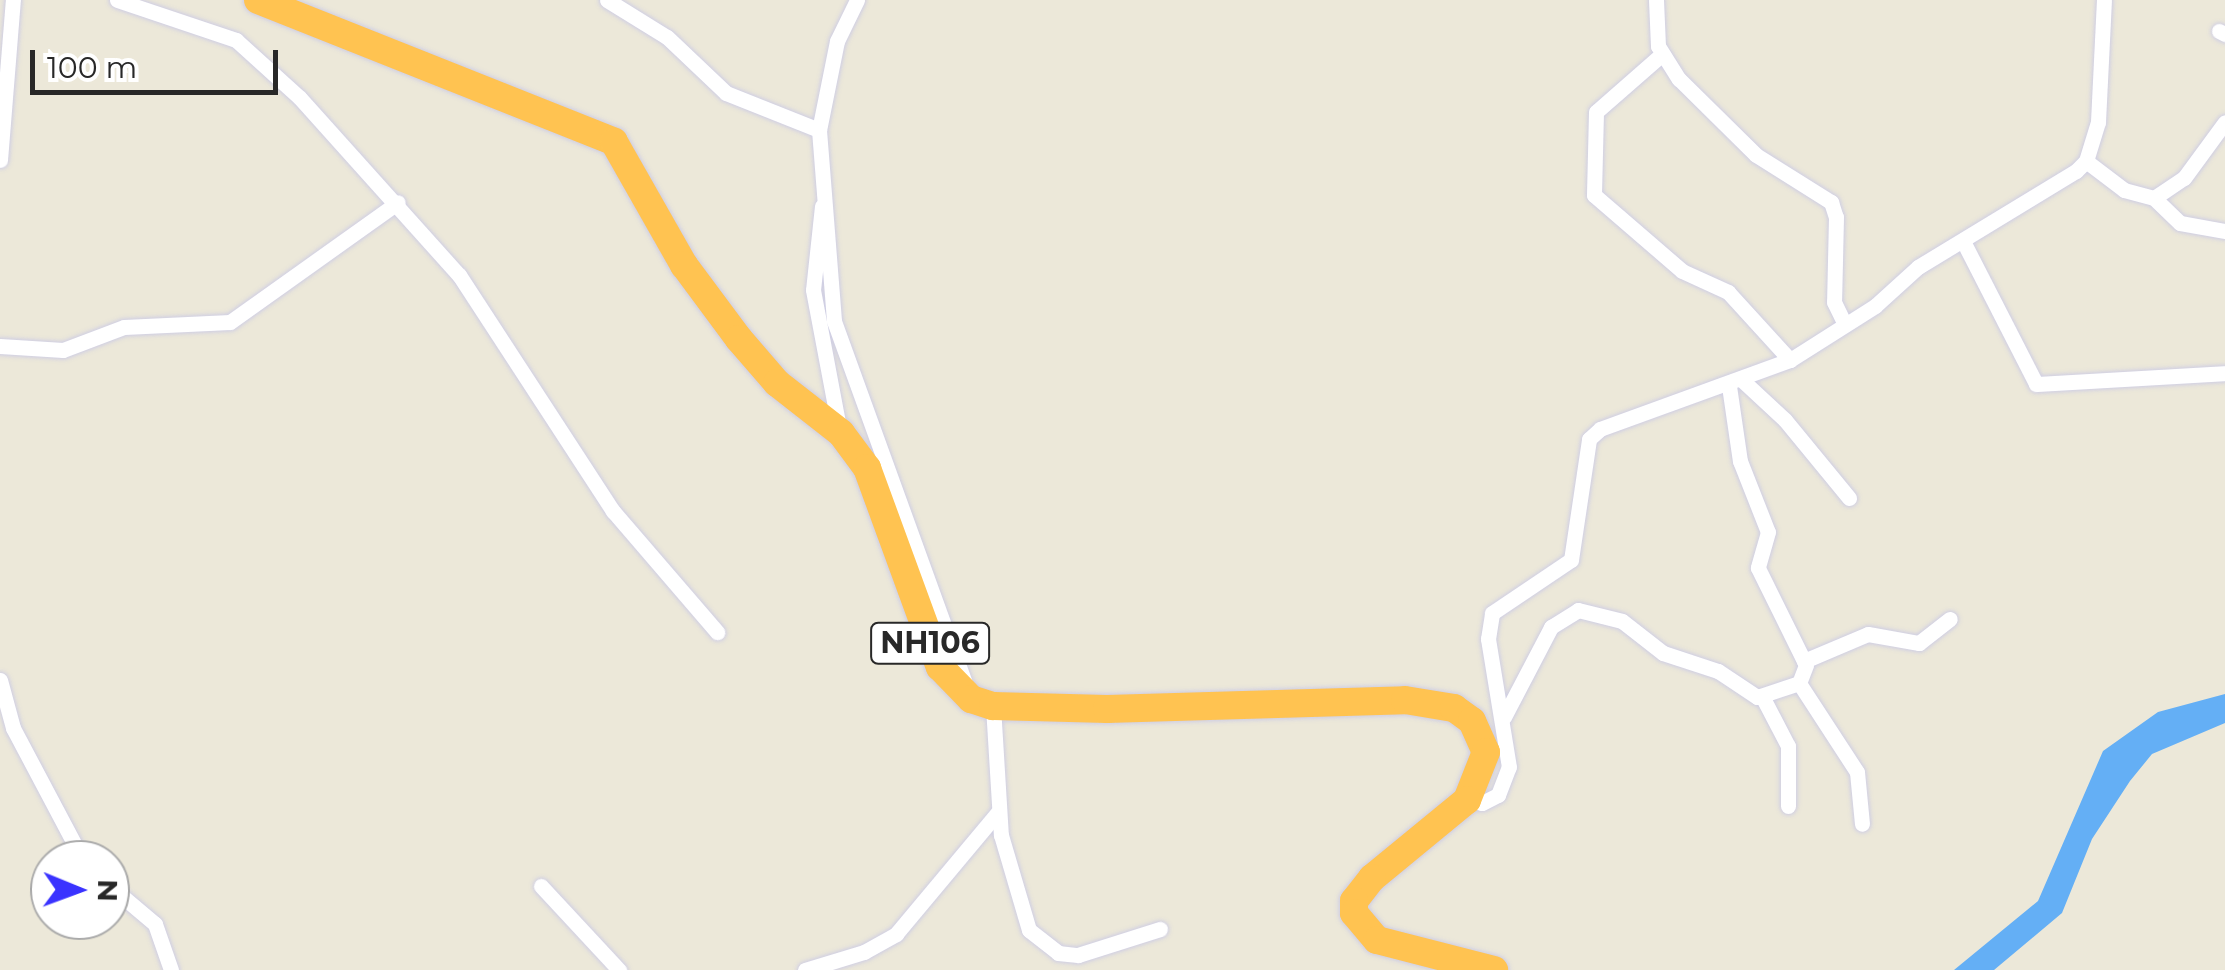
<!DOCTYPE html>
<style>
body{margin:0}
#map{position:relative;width:2225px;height:970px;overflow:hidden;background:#ece8d9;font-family:Montserrat,sans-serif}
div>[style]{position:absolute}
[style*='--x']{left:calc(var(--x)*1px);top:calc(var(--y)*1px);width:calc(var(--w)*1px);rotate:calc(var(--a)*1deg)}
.water>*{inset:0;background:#64aff5}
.roads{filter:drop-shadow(0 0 2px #cfcee3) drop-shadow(0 0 2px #cfcee3)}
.street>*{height:15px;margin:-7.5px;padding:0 7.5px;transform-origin:7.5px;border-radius:7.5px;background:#fff}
.highway>*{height:28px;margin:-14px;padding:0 14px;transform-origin:14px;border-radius:14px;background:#ffc351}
span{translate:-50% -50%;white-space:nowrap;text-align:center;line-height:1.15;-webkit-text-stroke:8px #fff;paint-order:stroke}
.shield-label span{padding:2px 8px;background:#fff;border:2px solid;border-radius:8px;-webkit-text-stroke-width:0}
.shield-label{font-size:30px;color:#282828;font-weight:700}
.north{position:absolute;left:30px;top:840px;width:100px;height:100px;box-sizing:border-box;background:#fff;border:2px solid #a9a9a9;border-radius:50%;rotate:91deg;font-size:28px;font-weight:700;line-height:40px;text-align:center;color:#282828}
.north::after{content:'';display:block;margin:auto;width:35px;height:45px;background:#3a33ff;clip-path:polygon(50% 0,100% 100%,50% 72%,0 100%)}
.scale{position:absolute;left:30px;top:50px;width:248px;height:45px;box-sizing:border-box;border:5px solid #282828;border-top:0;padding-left:12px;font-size:30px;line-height:35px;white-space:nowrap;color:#282828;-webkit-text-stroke:8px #fff;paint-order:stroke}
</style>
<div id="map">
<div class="water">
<i style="clip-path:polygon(2225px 694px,2225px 723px,2152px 754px,2130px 781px,2092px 839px,2062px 913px,1994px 970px,1954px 970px,2038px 901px,2103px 751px,2158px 712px)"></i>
</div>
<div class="roads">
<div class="street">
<i style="--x:117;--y:0;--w:126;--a:18.6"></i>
<i style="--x:236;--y:40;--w:86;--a:42.2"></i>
<i style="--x:300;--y:98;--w:238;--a:48.1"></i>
<i style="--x:459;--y:275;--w:282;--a:56.9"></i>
<i style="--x:613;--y:511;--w:160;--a:49.3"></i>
<i style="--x:607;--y:0;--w:70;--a:31.7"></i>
<i style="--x:667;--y:37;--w:81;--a:43.5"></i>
<i style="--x:726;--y:93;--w:100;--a:21.7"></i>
<i style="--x:857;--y:0;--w:46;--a:116"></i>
<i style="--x:837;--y:41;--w:91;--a:101.4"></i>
<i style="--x:819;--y:130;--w:192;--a:85.5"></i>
<i style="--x:834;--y:321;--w:390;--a:70.1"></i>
<i style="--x:1656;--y:0;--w:46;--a:87.5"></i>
<i style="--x:1658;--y:46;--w:39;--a:58"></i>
<i style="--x:1679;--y:79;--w:108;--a:44.6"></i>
<i style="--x:1756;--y:155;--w:89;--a:32.1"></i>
<i style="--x:1831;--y:202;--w:16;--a:72"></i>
<i style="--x:1836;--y:217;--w:85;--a:91.3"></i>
<i style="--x:1834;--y:302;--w:25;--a:64"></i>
<i style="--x:2219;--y:31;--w:7;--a:27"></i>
<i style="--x:1661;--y:55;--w:86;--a:138.8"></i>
<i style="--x:1596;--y:112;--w:83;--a:91.4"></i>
<i style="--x:1594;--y:195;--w:116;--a:40.8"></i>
<i style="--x:1682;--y:271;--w:51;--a:24.5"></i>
<i style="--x:1728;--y:292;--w:92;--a:47.6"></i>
<i style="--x:0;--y:160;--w:161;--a:-85.4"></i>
<i style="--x:2086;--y:161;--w:48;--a:37.3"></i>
<i style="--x:2124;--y:190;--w:31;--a:15"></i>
<i style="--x:2154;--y:198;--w:36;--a:-34"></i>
<i style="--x:2184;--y:178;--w:69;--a:-53.8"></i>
<i style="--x:2154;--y:198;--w:36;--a:44"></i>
<i style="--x:2180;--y:223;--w:46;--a:10.1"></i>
<i style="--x:822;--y:206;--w:84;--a:96.1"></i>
<i style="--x:813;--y:290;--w:140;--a:79.3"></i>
<i style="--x:1964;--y:243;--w:158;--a:62.9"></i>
<i style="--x:2036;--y:384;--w:189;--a:-3.3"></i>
<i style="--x:0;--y:346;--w:63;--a:3.6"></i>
<i style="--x:63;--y:350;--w:65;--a:-20.7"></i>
<i style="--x:124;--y:327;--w:106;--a:-2.7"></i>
<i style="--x:230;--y:322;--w:206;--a:-35.5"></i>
<i style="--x:1743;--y:381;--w:57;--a:42.9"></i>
<i style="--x:1785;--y:420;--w:101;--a:50.6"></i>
<i style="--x:1729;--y:386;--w:76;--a:81.7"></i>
<i style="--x:1740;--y:461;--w:76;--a:68.5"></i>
<i style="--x:1768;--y:532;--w:37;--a:106"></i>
<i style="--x:1758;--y:568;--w:108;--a:63.7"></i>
<i style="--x:1806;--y:665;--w:19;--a:111"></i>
<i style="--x:1799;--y:683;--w:106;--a:56.9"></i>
<i style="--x:1857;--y:772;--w:52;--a:84.5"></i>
<i style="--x:1804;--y:661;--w:69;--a:-22.9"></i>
<i style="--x:1868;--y:634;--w:52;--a:10"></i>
<i style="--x:1919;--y:643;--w:39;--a:-38"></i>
<i style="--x:0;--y:680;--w:50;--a:74.8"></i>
<i style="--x:13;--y:728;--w:149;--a:62.1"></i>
<i style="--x:1763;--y:698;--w:54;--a:62.5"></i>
<i style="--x:1788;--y:746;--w:60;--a:90"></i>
<i style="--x:993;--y:706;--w:129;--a:86.5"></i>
<i style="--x:1001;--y:835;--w:99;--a:73.6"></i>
<i style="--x:1029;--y:930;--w:37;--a:38"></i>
<i style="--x:1058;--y:953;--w:20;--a:6"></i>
<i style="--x:1078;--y:955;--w:86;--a:-17.6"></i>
<i style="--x:1504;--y:717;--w:102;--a:-62.4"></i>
<i style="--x:1551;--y:627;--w:32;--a:-32"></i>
<i style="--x:1578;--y:610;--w:45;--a:14"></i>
<i style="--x:1622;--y:621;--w:52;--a:38"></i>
<i style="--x:1663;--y:653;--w:58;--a:18.1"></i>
<i style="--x:1718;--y:671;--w:47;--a:33.7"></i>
<i style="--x:1757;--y:697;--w:44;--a:-18.4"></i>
<i style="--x:1467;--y:800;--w:15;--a:11"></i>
<i style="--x:1482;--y:803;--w:18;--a:-27"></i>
<i style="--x:1498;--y:795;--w:30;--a:-69"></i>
<i style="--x:1509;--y:767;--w:130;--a:-99.3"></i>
<i style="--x:1488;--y:639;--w:26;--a:-81"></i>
<i style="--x:1492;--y:613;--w:95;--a:-33.9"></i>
<i style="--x:1571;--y:560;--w:122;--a:-81.5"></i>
<i style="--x:1589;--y:439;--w:15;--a:-42"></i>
<i style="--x:1600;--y:429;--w:202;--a:-20"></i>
<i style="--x:1790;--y:360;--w:101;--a:-32.4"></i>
<i style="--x:1875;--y:306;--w:58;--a:-42.2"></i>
<i style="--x:1918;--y:267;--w:185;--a:-31.3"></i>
<i style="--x:2076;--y:171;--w:14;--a:-45"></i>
<i style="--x:2086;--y:161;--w:41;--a:-72.9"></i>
<i style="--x:2098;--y:122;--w:122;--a:-87.2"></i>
<i style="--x:110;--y:886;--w:59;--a:40.2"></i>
<i style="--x:155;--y:924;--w:49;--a:70.8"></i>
<i style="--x:541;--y:886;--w:115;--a:47.1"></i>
<i style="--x:805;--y:970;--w:62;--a:-17"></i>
<i style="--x:864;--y:952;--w:37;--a:-29"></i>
<i style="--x:896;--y:934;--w:159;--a:-50.1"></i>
</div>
<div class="highway">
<i style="--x:258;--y:0;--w:383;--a:21.7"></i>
<i style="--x:614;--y:142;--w:142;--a:60.4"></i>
<i style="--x:684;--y:265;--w:92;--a:53.4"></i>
<i style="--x:739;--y:339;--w:58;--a:49.2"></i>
<i style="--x:777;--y:383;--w:81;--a:38"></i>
<i style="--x:841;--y:433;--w:44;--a:53.4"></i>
<i style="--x:867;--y:468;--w:212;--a:69.9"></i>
<i style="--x:940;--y:667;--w:45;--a:45.9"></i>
<i style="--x:971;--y:699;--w:23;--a:18"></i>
<i style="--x:993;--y:706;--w:114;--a:1.5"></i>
<i style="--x:1107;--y:709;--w:298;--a:-1.7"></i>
<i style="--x:1405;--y:700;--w:50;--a:9.3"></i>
<i style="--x:1454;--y:708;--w:22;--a:36"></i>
<i style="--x:1472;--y:721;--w:34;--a:66"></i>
<i style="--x:1486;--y:752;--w:52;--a:111.6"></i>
<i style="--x:1467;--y:800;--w:123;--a:140.6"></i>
<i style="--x:1372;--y:878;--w:29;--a:128"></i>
<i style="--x:1354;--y:901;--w:12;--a:90"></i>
<i style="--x:1354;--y:913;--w:35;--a:50"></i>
<i style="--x:1377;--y:940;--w:121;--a:14.4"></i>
</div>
</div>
<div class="shield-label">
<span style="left:930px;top:643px">NH106</span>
</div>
<div class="north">N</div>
<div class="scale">100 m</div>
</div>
